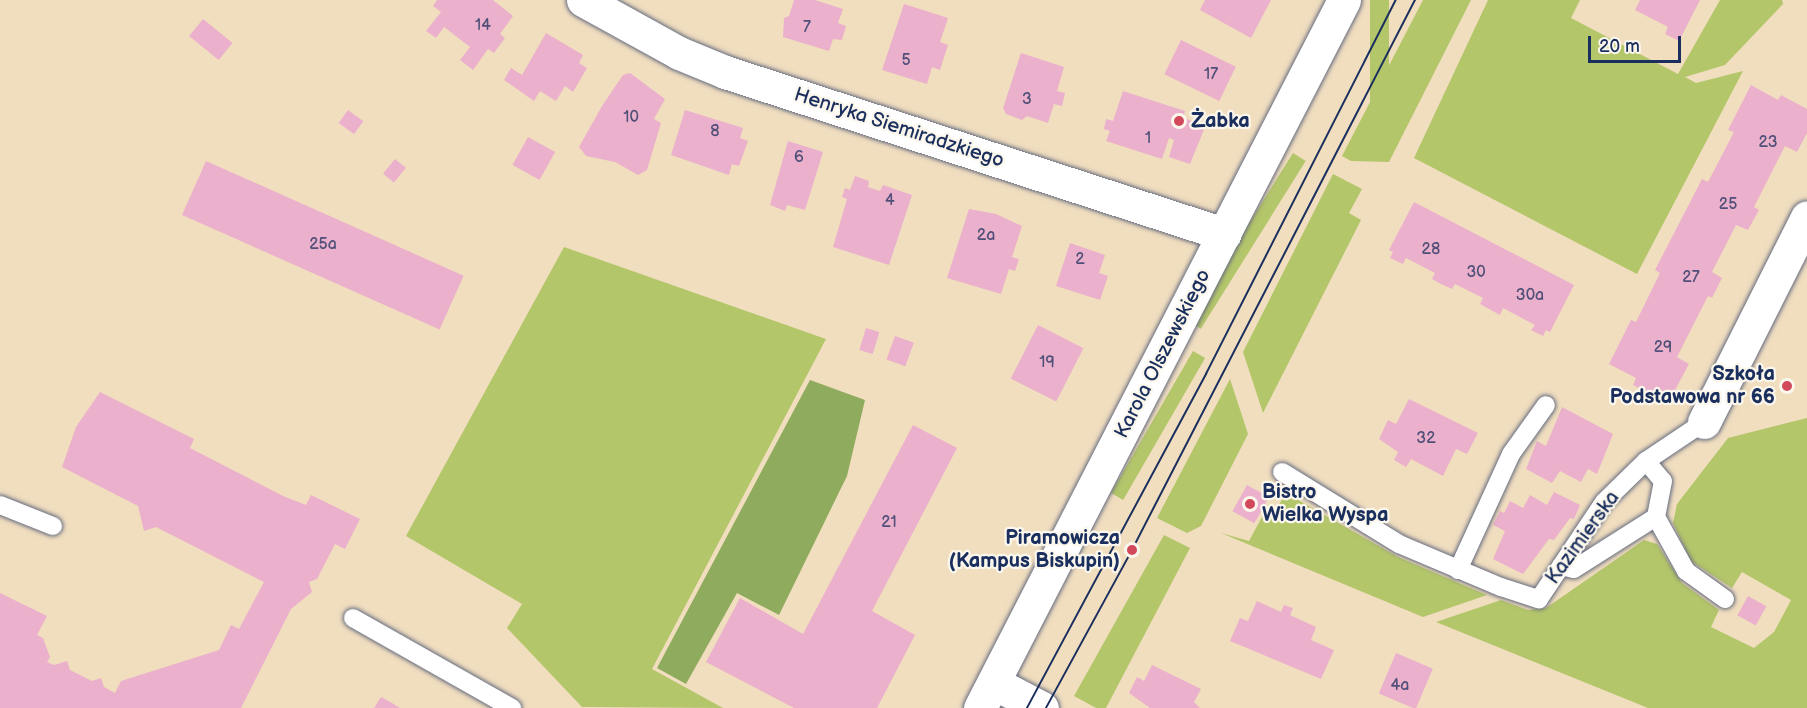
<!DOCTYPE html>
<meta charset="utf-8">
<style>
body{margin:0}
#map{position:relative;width:1807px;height:708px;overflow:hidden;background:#f1debf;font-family:"Balsamiq Sans",sans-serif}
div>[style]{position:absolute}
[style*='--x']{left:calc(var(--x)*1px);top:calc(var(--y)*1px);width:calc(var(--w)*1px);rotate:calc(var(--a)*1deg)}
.green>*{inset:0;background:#b4c66a;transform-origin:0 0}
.forest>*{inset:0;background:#8fab5e}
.building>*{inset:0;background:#ebb0cb;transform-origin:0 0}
.roads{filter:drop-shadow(0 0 2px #666c80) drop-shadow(0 0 2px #666c80)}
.service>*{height:18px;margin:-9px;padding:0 9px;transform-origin:9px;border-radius:9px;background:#fff}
.minor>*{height:33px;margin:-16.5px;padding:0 16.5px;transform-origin:16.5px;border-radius:16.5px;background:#fff}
.tertiary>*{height:33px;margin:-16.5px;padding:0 16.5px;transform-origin:16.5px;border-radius:16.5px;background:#fff}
.tram>*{height:1.5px;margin:-0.75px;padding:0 0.75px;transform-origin:0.75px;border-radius:0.75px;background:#1b2f5e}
.dots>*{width:16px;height:16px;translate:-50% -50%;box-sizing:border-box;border:3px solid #fbf7ec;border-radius:50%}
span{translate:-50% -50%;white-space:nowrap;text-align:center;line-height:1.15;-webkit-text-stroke:4.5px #fbf7ec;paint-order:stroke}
.number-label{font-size:16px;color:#4f4f79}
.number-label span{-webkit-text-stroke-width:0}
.poi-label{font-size:20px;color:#1b2f5e;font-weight:700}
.left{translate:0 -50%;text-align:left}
.right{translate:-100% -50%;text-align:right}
.street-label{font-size:20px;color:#1b2f5e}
.scale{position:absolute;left:1588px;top:36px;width:93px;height:27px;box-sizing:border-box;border:3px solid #1b2f5e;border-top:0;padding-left:8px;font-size:18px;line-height:21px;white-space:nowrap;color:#1b2f5e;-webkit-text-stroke:4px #fbf7ec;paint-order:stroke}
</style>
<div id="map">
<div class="green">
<i style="left:1370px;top:0;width:19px;height:152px"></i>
<i style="clip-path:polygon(1423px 0,1471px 0,1389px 162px,1351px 161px,1342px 156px)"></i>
<i style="clip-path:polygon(1488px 0,1580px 0,1571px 18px,1678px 74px,1720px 0,1782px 0,1783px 4px,1725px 65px,1685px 77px,1696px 83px,1743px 71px,1637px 274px,1414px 158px)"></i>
<i style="left:1293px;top:153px;width:15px;height:198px;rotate:32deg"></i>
<i style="clip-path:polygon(1333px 174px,1362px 189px,1349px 213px,1361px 220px,1263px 413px,1243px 352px)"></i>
<i style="clip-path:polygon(564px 247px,826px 339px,652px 669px,723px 708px,582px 707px,507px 628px,522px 604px,406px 536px)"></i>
<i style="left:1193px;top:351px;width:14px;height:164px;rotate:30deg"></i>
<i style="clip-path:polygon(1230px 379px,1248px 434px,1201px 526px,1187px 533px,1157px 518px)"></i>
<i style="clip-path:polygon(1807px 418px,1807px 708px,1648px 708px,1436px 622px,1501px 600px,1528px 610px,1546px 608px,1644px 540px,1657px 544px,1682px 583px,1719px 610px,1711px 627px,1754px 648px,1774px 632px,1791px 600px,1742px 572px,1732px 588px,1691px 561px,1673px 523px,1677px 504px,1728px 438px)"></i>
<i style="clip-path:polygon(1286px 493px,1398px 557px,1487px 595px,1423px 617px,1221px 533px,1249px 541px,1269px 504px,1277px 508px)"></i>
<i style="clip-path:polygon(1164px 535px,1190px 548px,1106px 708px,1096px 708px,1074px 696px)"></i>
</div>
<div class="forest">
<i style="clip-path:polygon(810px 380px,865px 400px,847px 476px,779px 615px,737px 593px,686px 684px,657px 668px)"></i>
</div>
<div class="building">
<i style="clip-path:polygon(437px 0,493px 0,513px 16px,500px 34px,505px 38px,494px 53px,488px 49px,473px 70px,460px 60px,470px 47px,444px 27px,436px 38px,426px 31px,441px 12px,433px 6px)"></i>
<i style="clip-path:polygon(794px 0,815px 0,843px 9px,838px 23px,846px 26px,842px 40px,833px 39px,829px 51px,783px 37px,784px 18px,789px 16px)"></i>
<i style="clip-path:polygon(1205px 0,1271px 0,1251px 38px,1200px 10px)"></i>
<i style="clip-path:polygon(1640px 0,1700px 0,1679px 41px,1665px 34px,1668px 27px,1635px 10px)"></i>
<i style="clip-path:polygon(904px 4px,948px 18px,940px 42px,948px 45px,940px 70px,932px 67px,927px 84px,882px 70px)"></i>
<i style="left:203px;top:19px;width:38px;height:22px;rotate:39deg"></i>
<i style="clip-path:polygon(546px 33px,583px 55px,579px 63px,587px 68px,573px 92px,565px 86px,556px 101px,540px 91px,534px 101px,504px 80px,511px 68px,522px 75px)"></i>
<i style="left:1181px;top:40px;width:61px;height:38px;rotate:26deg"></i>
<i style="clip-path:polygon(1021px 53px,1064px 67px,1057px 91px,1065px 93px,1062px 106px,1054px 104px,1048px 123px,1027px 116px,1022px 120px,1006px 114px,1003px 108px)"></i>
<i style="clip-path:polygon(630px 73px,665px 99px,654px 119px,661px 123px,647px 170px,638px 175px,615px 162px,586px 156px,579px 147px,602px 106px,623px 75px)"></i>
<i style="clip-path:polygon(1751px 85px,1778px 100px,1781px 95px,1807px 109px,1807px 133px,1797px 152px,1785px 146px,1754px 207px,1759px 210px,1748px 230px,1736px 225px,1712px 272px,1722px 278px,1712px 298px,1708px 296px,1677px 357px,1689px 364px,1668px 403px,1633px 385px,1636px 378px,1609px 364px,1631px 320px,1636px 322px,1660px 273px,1655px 270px,1702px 179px,1708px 182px,1734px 132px,1728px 130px)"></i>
<i style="clip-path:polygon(1123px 91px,1185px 111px,1183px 117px,1205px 127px,1190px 164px,1169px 157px,1174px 140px,1169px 138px,1162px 159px,1106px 141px,1110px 131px,1104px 129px,1106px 119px,1113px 121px)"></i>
<i style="left:348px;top:110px;width:19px;height:16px;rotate:36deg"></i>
<i style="clip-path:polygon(685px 110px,743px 128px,740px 138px,748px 141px,739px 166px,732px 164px,729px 175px,671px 155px)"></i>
<i style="left:528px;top:137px;width:31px;height:32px;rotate:29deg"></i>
<i style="clip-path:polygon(788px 141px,823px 152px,805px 210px,787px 205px,785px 211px,770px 205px)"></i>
<i style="left:395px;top:159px;width:14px;height:19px;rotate:39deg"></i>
<i style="left:206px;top:161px;width:282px;height:59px;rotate:24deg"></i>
<i style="clip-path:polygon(855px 176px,869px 181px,868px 187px,880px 191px,883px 185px,912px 195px,889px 265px,833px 247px,847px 199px,842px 197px,845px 188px,850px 190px)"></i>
<i style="clip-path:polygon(1414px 202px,1574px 285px,1550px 332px,1546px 330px,1543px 336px,1531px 330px,1535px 325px,1503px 308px,1500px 315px,1480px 304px,1483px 298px,1455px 284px,1452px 289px,1441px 284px,1432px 279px,1435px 273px,1406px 258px,1403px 264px,1390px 258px,1393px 252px,1389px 250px)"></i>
<i style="clip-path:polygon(969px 209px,996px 214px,1022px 226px,1012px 257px,1019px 259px,1015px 271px,1009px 269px,1001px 294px,947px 278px)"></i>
<i style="clip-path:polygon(1070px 243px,1105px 255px,1099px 273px,1108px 276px,1100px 300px,1056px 286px)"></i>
<i style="left:1038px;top:325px;width:51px;height:60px;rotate:27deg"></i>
<i style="left:866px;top:328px;width:14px;height:23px;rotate:17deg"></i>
<i style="left:895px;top:336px;width:20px;height:25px;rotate:20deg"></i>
<i style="clip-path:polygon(100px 392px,194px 439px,190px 448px,283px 496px,306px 505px,311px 495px,360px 519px,345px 549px,335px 544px,317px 579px,309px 582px,312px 592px,291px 609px,241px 708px,0 708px,0 593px,47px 616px,37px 635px,43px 638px,50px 657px,47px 662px,54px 665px,67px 661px,70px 670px,92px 681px,101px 678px,104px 687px,115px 693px,121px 681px,219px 650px,231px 625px,239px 629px,264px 582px,156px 527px,144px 531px,138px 506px,62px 467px,76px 427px)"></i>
<i style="clip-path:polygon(1409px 399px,1478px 433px,1467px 454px,1456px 449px,1443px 476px,1411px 459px,1406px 467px,1394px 460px,1398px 452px,1379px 439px,1388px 420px,1396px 424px)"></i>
<i style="clip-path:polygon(1562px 407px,1613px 434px,1597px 474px,1588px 469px,1581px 482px,1560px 471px,1552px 483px,1526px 469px,1537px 441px,1546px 446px)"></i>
<i style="clip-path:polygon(913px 425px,957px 448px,872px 611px,915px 635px,877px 708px,794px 708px,706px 662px,740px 598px,803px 634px)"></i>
<i style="left:1247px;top:485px;width:25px;height:30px;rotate:29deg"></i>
<i style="clip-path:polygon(1554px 492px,1580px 505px,1574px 519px,1570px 518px,1554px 540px,1549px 539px,1523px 574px,1493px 559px,1505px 531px,1493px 525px,1500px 511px,1504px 513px,1510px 501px,1523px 508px,1530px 495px,1547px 505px)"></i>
<i style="left:1748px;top:596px;width:21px;height:22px;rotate:29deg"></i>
<i style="clip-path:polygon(1257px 601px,1281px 612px,1284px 605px,1293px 608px,1290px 615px,1316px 627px,1311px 640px,1334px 650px,1321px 679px,1230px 641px,1240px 618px,1248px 621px)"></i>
<i style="left:1396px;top:653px;width:40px;height:44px;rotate:23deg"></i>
<i style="clip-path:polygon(1152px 665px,1201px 689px,1194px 702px,1200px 708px,1150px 708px,1129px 693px,1137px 677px,1144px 681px)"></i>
<i style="clip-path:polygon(381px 697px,392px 703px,400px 708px,374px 708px)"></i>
</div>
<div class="roads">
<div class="service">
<i style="--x:1646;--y:461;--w:26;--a:50"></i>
<i style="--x:1663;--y:481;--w:37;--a:101"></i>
<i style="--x:1282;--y:472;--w:137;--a:31.6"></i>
<i style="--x:1399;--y:544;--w:111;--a:22.9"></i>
<i style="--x:1501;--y:587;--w:40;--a:18"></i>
<i style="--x:1539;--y:599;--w:117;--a:-56.2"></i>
<i style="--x:1604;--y:502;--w:59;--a:-44.3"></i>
<i style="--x:1646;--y:461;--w:70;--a:-33.9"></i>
<i style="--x:0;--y:505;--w:57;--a:21.6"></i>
<i style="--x:1561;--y:566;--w:13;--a:13"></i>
<i style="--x:1574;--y:569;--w:97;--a:-32.4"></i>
<i style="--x:1656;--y:517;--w:62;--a:60.9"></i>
<i style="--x:1686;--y:571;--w:48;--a:35.7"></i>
<i style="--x:1458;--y:570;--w:128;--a:-65.4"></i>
<i style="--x:1511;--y:454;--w:60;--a:-54.5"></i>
<i style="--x:353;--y:618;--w:183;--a:29.5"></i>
</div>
<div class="minor">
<i style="--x:583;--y:0;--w:110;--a:28.9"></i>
<i style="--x:679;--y:53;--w:50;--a:22.4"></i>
<i style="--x:725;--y:72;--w:525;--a:17.99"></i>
<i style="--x:1704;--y:422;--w:229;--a:-63.3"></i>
<i style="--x:994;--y:683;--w:54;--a:27.5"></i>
</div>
<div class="tertiary">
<i style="--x:980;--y:708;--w:796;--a:-62.79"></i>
</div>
</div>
<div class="tram">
<i style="--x:1027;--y:708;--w:379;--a:-61.8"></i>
<i style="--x:1206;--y:374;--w:419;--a:-63.1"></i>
<i style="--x:1046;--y:708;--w:180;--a:-61.4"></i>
<i style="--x:1132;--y:550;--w:619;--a:-62.77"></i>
</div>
<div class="dots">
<i style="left:1179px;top:121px;background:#d1495b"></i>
<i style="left:1787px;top:386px;background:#d1495b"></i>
<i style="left:1250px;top:504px;background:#d1495b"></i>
<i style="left:1132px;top:550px;background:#d1495b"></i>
</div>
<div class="number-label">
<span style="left:483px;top:26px">14</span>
<span style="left:807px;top:28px">7</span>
<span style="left:906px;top:61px">5</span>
<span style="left:1211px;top:75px">17</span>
<span style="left:1027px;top:100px">3</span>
<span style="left:631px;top:118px">10</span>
<span style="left:715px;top:132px">8</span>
<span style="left:1148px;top:139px">1</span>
<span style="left:1768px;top:143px">23</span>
<span style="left:799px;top:158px">6</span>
<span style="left:890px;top:201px">4</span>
<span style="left:1728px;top:205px">25</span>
<span style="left:986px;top:236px">2a</span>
<span style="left:323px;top:245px">25a</span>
<span style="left:1431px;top:250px">28</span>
<span style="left:1080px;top:260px">2</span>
<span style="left:1476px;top:273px">30</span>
<span style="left:1691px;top:278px">27</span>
<span style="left:1530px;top:296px">30a</span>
<span style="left:1663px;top:348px">29</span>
<span style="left:1047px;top:363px">19</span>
<span style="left:1426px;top:439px">32</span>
<span style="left:889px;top:523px">21</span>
<span style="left:1400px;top:686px">4a</span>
</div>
<div class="poi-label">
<span class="left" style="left:1191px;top:121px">Żabka</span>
<span class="right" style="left:1775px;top:386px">Szkoła<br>Podstawowa nr 66</span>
<span class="left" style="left:1262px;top:504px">Bistro<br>Wielka Wyspa</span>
<span class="right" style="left:1120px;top:550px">Piramowicza<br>(Kampus Biskupin)</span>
</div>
<div class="street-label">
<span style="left:899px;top:128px;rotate:18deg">Henryka Siemiradzkiego</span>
<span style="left:1163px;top:354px;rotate:-63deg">Karola Olszewskiego</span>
<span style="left:1583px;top:538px;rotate:-54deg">Kazimierska</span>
</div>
<div class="scale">20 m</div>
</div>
